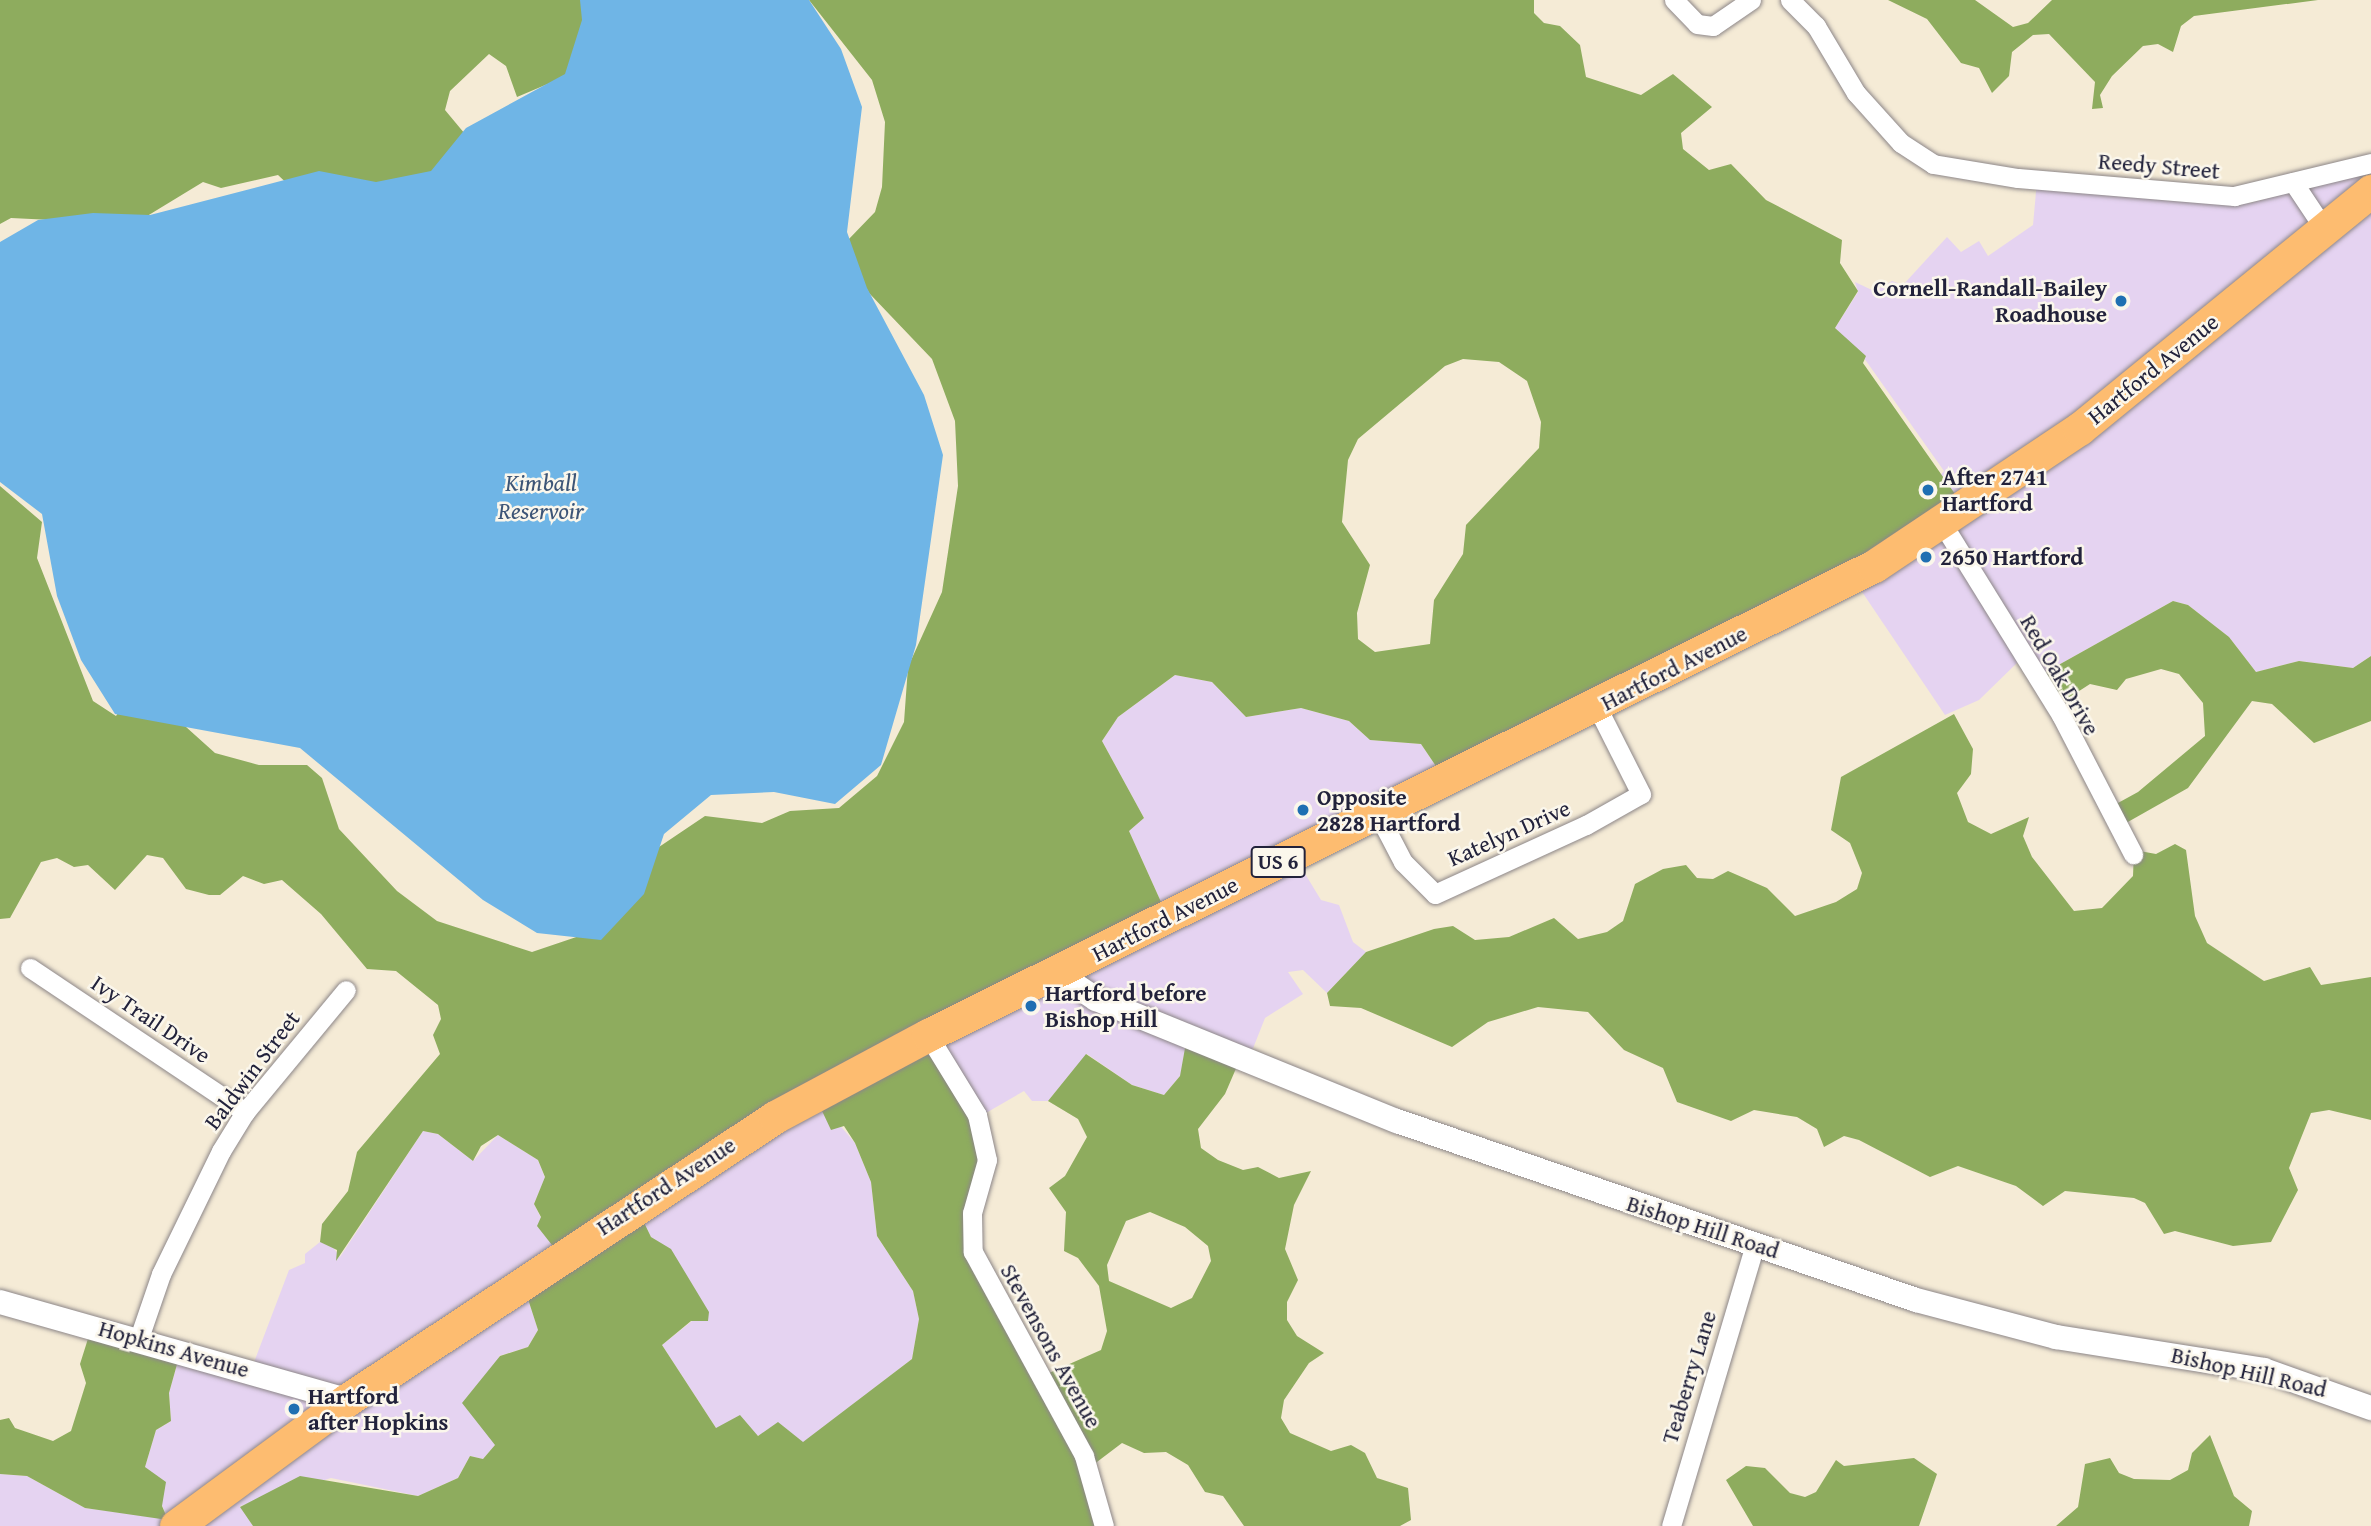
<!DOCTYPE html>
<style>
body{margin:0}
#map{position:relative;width:2371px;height:1526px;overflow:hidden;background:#f5ebd6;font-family:"Gentium Book Plus",serif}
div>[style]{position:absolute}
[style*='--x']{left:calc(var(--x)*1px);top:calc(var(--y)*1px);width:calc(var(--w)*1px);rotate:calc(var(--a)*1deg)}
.built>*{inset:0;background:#e5d3f1}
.forest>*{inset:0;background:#8eac5e}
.water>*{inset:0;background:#6fb5e6}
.roads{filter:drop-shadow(0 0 2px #8c8688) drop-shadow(0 0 2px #8c8688)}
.minor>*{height:19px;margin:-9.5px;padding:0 9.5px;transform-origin:9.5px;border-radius:9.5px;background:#fff}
.tertiary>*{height:24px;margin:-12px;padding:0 12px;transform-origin:12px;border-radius:12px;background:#fff}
.trunk>*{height:33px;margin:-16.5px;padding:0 16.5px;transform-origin:16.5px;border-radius:16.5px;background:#fdbc70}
.dots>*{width:19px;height:19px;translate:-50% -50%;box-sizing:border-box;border:4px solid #fbf7ec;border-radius:50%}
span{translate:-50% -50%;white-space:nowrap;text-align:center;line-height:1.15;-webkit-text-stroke:5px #fbf7ec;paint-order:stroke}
.shield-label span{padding:2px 5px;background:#fbf7ec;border:2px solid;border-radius:5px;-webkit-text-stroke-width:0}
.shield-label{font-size:21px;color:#22223b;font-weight:700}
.street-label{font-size:23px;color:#22223b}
.poi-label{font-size:23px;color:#22223b;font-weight:700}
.right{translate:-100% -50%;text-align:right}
.left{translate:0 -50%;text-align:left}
.water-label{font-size:24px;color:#3d5577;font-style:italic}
</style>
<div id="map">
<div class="built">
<i style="clip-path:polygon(2371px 169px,2371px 656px,2353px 668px,2299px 661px,2256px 672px,2229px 637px,2188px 605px,2173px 601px,2037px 677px,2020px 660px,1979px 700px,1945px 715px,1852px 577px,1944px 471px,1864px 358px,1835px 328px,1858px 292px,1855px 282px,1874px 291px,1892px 281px,1903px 285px,1947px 237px,1961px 252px,1979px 241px,1988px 256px,2033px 225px,2037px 181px,2189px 202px,2250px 203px)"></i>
<i style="clip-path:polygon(1175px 675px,1212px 682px,1246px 717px,1301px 708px,1349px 721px,1370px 740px,1421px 744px,1444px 778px,1293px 854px,1321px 900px,1339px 905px,1353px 942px,1366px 952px,1327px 993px,1303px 970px,1288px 972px,1303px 994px,1265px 1018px,1250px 1056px,1180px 1076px,1164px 1095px,1132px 1085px,1087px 1054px,1048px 1101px,1032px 1101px,1024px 1091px,979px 1117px,936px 1030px,1166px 913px,1129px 831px,1144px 818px,1102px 741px,1118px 717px)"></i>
<i style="clip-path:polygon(815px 1096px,855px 1143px,871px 1182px,877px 1236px,913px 1291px,919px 1319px,912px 1359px,803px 1443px,716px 1428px,662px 1345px,692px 1321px,708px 1321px,671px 1250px,651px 1237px,634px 1203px)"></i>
<i style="clip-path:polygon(423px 1131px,438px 1134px,473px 1161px,498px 1135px,538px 1160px,545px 1178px,534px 1204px,559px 1254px,528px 1299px,538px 1330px,528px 1347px,499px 1356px,496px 1444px,483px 1459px,470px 1456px,458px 1478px,418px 1496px,331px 1478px,240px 1506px,253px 1526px,0 1526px,0 1474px,27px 1476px,85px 1508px,168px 1519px,145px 1467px,156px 1430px,171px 1421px,169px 1393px,181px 1350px,253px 1365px,289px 1270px,305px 1263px,305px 1254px,320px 1242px,330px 1243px,340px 1257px)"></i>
</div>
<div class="forest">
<i style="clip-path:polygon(0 0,599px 0,609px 58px,517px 97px,506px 66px,489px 54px,450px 91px,445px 110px,485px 158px,463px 177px,294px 190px,278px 175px,221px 188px,203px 182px,134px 224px,11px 218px,0 224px)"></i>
<i style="clip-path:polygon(evenodd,809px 0,1534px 0,1534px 13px,1544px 23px,1560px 26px,1580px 45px,1586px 77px,1641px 95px,1673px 74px,1712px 107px,1681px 133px,1683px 149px,1709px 170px,1731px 164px,1766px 200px,1842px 240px,1840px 263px,1858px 291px,1835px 328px,1866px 356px,1863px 363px,1967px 511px,1444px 778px,1421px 744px,1370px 740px,1349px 721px,1301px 708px,1246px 717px,1212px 682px,1175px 675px,1118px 717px,1102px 741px,1144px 818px,1129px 831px,1166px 913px,936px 1030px,985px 1154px,972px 1250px,1040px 1377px,1101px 1350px,1107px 1331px,1099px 1286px,1078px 1258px,1064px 1251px,1066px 1212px,1049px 1188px,1065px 1176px,1087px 1137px,1078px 1119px,1048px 1101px,1086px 1054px,1132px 1085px,1164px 1095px,1180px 1076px,1187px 1037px,1241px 1057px,1225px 1094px,1198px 1129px,1201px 1148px,1218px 1160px,1243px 1170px,1258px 1167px,1279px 1178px,1311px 1171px,1294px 1205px,1285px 1249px,1298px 1280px,1287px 1302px,1287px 1320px,1297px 1336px,1324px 1353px,1309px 1363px,1284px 1400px,1281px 1418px,1290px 1433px,1331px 1451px,1351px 1445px,1365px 1453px,1377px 1478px,1408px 1488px,1411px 1520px,1400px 1526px,1244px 1526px,1223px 1496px,1205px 1492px,1188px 1465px,1166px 1452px,1144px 1453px,1122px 1443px,1089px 1468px,1105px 1526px,253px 1526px,240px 1507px,300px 1476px,418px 1496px,458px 1478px,470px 1456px,483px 1459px,495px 1445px,462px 1403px,500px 1356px,528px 1347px,538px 1330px,528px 1299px,559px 1254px,537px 1226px,541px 1217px,534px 1204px,545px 1177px,538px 1160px,498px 1135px,481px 1146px,473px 1161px,438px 1134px,423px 1131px,336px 1261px,337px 1250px,320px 1242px,322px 1224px,348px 1191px,357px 1152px,440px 1054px,433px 1035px,441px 1019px,438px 1005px,396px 971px,367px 969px,321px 914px,282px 880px,264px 884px,243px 876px,220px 895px,209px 895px,186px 889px,163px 858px,147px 855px,115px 890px,88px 865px,74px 867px,57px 858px,41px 862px,10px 918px,0 919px,0 486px,42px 522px,37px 558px,93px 701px,116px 716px,124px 704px,166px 709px,215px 753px,259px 765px,307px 765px,322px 778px,339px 829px,397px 891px,437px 921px,532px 952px,600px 929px,659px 847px,705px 816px,762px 823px,790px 811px,839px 808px,877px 776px,904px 722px,908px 667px,942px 592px,958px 486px,955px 421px,932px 359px,869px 293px,851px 261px,847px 241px,875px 212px,882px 187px,885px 122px,872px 80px,809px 0,1463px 359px,1499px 362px,1527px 381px,1541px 422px,1539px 448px,1466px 525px,1463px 554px,1434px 600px,1430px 644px,1375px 652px,1358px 639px,1357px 613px,1370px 565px,1342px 522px,1348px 460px,1358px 439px,1445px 366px,1463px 359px,809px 0,815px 1096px,831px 1130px,844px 1126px,855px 1143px,871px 1182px,877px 1236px,913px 1291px,919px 1319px,912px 1359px,803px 1442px,778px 1422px,758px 1436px,740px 1415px,716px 1428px,662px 1345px,691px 1321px,708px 1321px,709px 1312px,671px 1249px,651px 1237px,635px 1204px,815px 1096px,809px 0,1150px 1212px,1185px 1227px,1208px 1246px,1211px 1261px,1192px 1298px,1171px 1308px,1109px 1281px,1107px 1265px,1126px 1221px,1150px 1212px)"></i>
<i style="clip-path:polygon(1888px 0,1975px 0,2013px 27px,2028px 23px,2052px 0,2318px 0,2194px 16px,2181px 26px,2173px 52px,2158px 44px,2143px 46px,2112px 76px,2100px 95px,2103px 108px,2092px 109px,2095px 82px,2049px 34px,2033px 35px,2012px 52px,2009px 76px,1992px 93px,1979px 68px,1961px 63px,1927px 19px)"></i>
<i style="clip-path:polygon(2173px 601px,2188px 605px,2229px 637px,2256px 672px,2299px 661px,2353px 668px,2371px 656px,2371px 721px,2314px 743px,2272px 704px,2252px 701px,2188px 788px,2119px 827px,2107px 809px,2138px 792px,2205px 736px,2203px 703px,2179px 674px,2161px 669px,2126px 679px,2117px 690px,2090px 684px,2059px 704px,2037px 677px)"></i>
<i style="clip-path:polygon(1954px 714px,1973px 749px,1971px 774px,1957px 793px,1968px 822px,1991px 834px,2029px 817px,2023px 836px,2032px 857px,2074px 911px,2102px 908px,2133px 876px,2134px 850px,2156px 854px,2175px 844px,2186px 850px,2195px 916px,2207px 943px,2264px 981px,2310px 967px,2321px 985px,2371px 977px,2371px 1120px,2329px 1110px,2311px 1113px,2289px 1168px,2298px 1190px,2271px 1242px,2233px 1246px,2175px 1231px,2164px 1234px,2145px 1203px,2134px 1198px,2065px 1191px,2043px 1206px,2016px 1186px,1958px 1166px,1930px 1177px,1859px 1140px,1844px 1136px,1824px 1147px,1817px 1129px,1797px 1117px,1754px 1110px,1731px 1121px,1677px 1102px,1663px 1068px,1624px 1050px,1588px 1012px,1538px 1007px,1488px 1022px,1452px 1047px,1361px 1008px,1330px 1006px,1327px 993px,1366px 952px,1434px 929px,1453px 926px,1475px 940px,1509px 937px,1554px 918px,1578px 939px,1607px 932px,1623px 921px,1635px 884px,1663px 869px,1686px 865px,1697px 878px,1713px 879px,1728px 871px,1767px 888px,1795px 916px,1836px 902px,1857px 889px,1862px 873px,1850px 843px,1831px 830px,1841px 777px)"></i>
<i style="clip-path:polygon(92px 1326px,181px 1350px,169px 1393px,171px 1421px,156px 1430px,145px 1467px,166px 1482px,162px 1506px,168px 1520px,85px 1508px,27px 1476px,0 1474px,0 1420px,9px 1418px,15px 1428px,53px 1441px,71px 1431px,86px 1383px,80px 1364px)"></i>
<i style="clip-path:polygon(2210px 1435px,2234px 1496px,2252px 1511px,2249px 1526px,2056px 1526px,2078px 1507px,2085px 1464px,2110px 1458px,2119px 1473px,2134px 1479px,2170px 1480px,2188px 1470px,2192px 1453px)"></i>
<i style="clip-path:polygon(1914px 1458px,1937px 1474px,1919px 1526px,1753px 1526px,1726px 1480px,1746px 1466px,1765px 1468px,1790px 1493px,1805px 1497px,1816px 1492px,1836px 1460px,1844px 1466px)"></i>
</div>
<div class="water">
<i style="clip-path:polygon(580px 0,809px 0,841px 49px,862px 107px,847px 232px,867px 288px,924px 395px,943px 455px,916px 645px,881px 765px,835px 804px,774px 792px,711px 795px,664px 834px,644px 894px,601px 940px,537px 933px,483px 900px,300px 748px,115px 714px,81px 660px,57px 596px,42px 514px,0 482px,0 242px,38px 220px,93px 213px,150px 215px,319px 171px,376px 182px,431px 171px,466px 128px,565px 74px,582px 20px)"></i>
</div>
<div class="roads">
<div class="minor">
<i style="--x:1674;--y:0;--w:33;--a:46"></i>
<i style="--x:1697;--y:24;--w:16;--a:7"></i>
<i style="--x:1713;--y:26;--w:46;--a:-34.4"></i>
<i style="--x:1790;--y:0;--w:37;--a:45"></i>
<i style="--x:1816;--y:26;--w:78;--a:59.2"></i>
<i style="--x:1856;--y:93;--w:67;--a:48"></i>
<i style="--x:1901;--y:143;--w:38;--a:33"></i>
<i style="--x:1933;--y:164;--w:86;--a:9.4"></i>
<i style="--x:2018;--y:178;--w:217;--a:4.8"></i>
<i style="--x:2234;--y:196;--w:141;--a:-13.5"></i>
<i style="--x:2293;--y:182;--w:58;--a:56.3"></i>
<i style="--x:1942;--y:523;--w:226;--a:58.2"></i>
<i style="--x:2061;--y:715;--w:157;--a:62.6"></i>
<i style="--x:1378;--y:814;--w:54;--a:62.5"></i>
<i style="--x:1403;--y:862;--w:45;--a:45"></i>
<i style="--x:1435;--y:894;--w:166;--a:-24.6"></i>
<i style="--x:1586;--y:825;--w:63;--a:-29.4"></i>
<i style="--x:1641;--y:794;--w:97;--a:-116.8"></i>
<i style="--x:30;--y:968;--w:259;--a:33.8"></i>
<i style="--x:928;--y:1035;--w:94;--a:58.5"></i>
<i style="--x:977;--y:1115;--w:46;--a:77.5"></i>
<i style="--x:987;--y:1160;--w:55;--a:105.8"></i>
<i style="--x:972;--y:1213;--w:39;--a:89"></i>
<i style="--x:973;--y:1252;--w:232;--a:61.4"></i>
<i style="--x:1084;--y:1456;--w:73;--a:74.1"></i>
<i style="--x:139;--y:1338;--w:68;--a:-71"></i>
<i style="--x:161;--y:1274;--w:137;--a:-64"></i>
<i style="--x:221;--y:1151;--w:46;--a:-58.4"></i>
<i style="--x:245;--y:1112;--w:158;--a:-50.4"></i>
<i style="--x:1671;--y:1526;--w:294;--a:-73.4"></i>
</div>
<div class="tertiary">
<i style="--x:1057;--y:973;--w:47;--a:33.7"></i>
<i style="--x:1096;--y:999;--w:325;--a:22.1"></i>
<i style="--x:1397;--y:1121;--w:549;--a:19.03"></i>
<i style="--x:1916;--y:1300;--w:145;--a:14.8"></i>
<i style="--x:2056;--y:1337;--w:211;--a:9"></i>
<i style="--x:2264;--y:1370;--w:114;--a:19.6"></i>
<i style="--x:0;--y:1302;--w:361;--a:15.8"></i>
</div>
<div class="trunk">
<i style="--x:176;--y:1526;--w:212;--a:-36.4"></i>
<i style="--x:347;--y:1400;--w:513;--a:-33.47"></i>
<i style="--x:775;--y:1117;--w:174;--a:-28.2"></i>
<i style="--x:928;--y:1035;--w:1056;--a:-26.37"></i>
<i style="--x:1874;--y:566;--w:247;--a:-33.8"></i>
<i style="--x:2079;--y:429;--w:377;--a:-39.2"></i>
</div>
</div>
<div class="dots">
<i style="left:2121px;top:301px;background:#1f6fb2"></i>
<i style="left:1928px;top:490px;background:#1f6fb2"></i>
<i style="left:1926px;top:557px;background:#1f6fb2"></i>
<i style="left:1303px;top:810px;background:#1f6fb2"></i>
<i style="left:1031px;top:1006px;background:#1f6fb2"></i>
<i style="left:294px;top:1409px;background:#1f6fb2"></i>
</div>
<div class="shield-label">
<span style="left:1278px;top:862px">US 6</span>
</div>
<div class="street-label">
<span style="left:2159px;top:166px;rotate:5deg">Reedy Street</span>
<span style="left:2153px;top:369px;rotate:-39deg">Hartford Avenue</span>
<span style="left:1674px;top:668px;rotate:-27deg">Hartford Avenue</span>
<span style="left:2060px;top:675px;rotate:60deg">Red Oak Drive</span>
<span style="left:1509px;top:833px;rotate:-24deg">Katelyn Drive</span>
<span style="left:1165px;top:919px;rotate:-27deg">Hartford Avenue</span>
<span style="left:151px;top:1019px;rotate:34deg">Ivy Trail Drive</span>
<span style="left:252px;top:1070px;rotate:-53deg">Baldwin Street</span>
<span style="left:666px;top:1186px;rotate:-33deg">Hartford Avenue</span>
<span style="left:1703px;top:1227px;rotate:18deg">Bishop Hill Road</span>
<span style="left:1051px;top:1346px;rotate:61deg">Stevensons Avenue</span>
<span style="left:174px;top:1349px;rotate:16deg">Hopkins Avenue</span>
<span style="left:2249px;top:1372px;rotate:13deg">Bishop Hill Road</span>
<span style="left:1689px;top:1377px;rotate:-73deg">Teaberry Lane</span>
</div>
<div class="poi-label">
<span class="right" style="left:2107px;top:301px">Cornell-Randall-Bailey<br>Roadhouse</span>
<span class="left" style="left:1942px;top:490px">After 2741<br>Hartford</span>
<span class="left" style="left:1940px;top:557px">2650 Hartford</span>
<span class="left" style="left:1317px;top:810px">Opposite<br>2828 Hartford</span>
<span class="left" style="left:1045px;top:1006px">Hartford before<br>Bishop Hill</span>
<span class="left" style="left:308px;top:1409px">Hartford<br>after Hopkins</span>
</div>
<div class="water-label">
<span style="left:541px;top:497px">Kimball<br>Reservoir</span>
</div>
</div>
